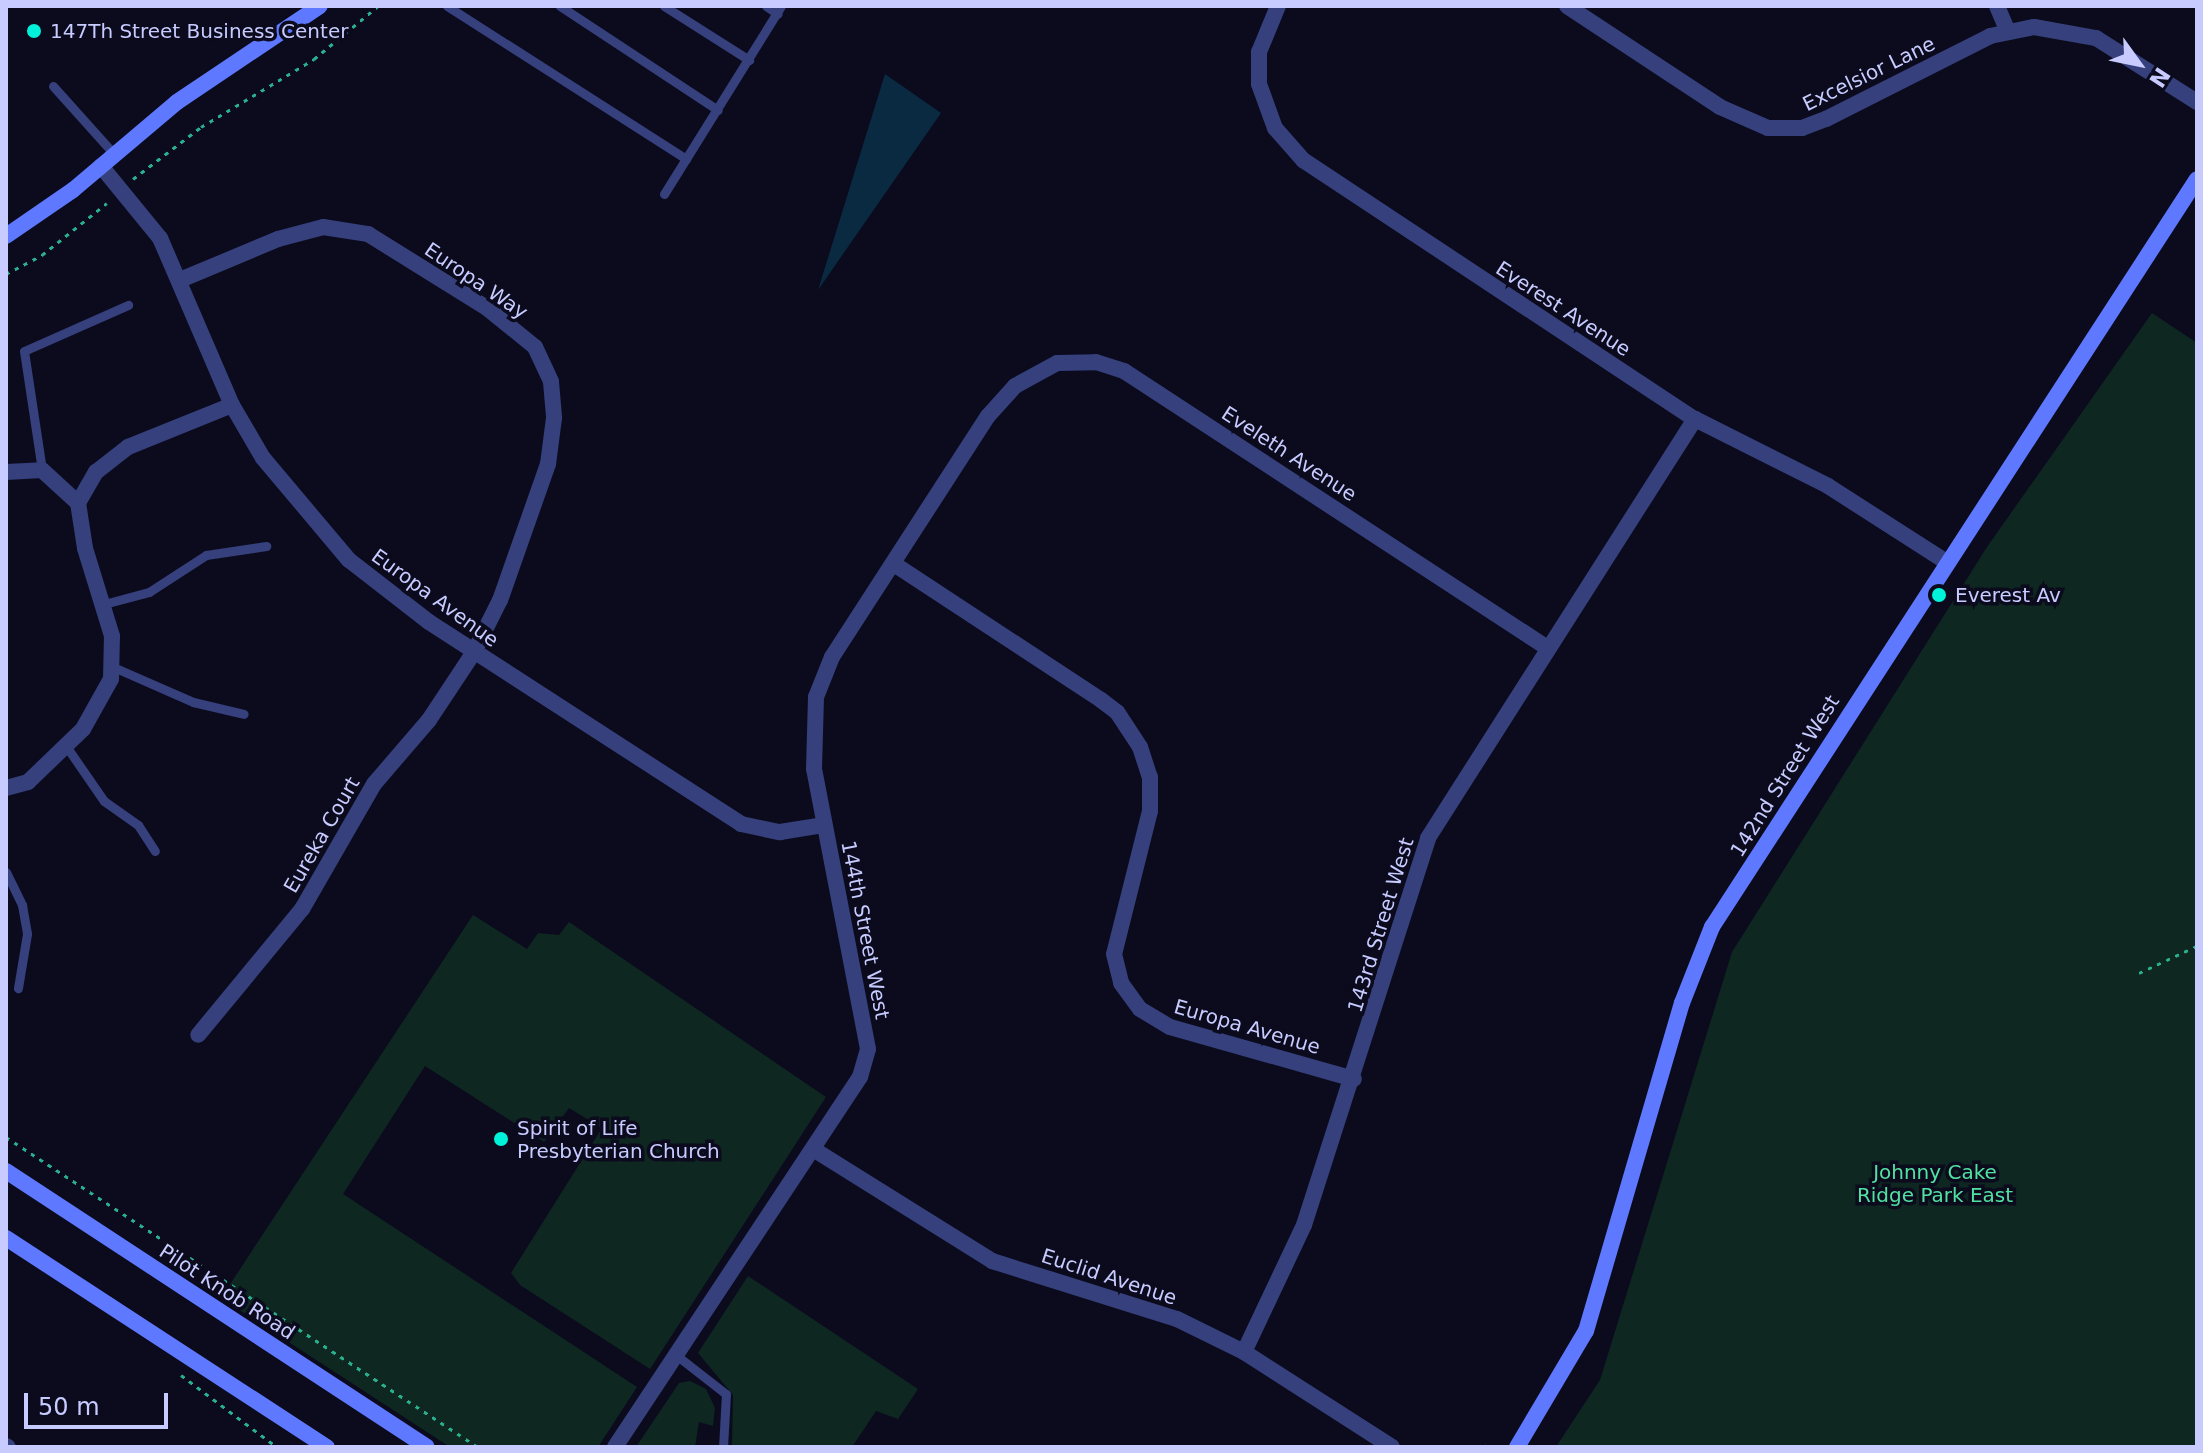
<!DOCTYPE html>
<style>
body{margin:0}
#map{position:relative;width:2203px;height:1453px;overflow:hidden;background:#0b0b1d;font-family:"DejaVu Sans",sans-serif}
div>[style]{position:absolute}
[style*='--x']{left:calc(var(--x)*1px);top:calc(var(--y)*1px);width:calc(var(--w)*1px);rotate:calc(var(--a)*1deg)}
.green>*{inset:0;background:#0e2721}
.water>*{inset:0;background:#0a2a41}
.path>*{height:3px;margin-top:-1.5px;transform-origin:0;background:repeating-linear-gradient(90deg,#2ab08e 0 4px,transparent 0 10px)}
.lane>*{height:9px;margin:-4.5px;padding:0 4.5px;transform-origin:4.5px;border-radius:4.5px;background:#35407d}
.street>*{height:16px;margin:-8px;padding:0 8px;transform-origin:8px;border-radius:8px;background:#35407d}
.secondary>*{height:16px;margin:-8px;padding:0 8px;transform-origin:8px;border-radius:8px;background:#5e79ff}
.dots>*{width:22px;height:22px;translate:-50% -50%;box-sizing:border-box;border:4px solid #0b0b1d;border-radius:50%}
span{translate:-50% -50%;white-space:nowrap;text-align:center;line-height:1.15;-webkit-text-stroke:7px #0b0b1d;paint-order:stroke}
.poi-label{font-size:20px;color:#c7cbff}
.left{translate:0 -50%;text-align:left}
.street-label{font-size:20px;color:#c7cbff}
.park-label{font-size:20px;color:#51e1a1}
.frame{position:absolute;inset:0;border:8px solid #c7cbff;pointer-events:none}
.north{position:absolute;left:2099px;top:24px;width:80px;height:80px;-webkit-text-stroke:6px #0b0b1d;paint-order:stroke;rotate:123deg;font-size:22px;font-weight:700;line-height:32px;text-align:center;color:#c7cbff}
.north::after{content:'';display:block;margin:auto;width:28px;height:36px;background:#c7cbff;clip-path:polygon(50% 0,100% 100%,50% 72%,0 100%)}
.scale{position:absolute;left:24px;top:1393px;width:144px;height:36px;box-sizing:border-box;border:4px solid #c7cbff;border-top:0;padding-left:10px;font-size:24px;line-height:28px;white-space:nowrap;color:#c7cbff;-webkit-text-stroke:6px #0b0b1d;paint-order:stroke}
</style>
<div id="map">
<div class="green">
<i style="clip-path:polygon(2152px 313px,2197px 343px,2197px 1447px,1556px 1447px,1600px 1380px,1732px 952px,1987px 547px)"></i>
<i style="clip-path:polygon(473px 915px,527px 949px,538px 933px,559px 935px,569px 922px,826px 1097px,650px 1369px,520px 1285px,511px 1273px,602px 1128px,569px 1108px,544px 1142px,425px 1066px,343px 1194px,637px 1387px,598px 1447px,450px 1447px,221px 1298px)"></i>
<i style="clip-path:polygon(748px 1276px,918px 1389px,898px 1419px,876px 1411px,852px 1447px,732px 1447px,733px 1395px,698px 1353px)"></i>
<i style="clip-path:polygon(690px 1381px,706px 1389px,715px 1408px,713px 1426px,699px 1422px,695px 1447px,636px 1447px,679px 1383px)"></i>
</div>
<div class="water">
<i style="clip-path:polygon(885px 74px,941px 113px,818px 290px)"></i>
</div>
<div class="path">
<i style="--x:133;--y:179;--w:86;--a:-37.4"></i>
<i style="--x:201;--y:127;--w:132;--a:-31"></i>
<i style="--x:314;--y:59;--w:83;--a:-39.6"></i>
<i style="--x:6;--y:274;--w:41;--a:-27.8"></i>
<i style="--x:42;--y:255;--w:83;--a:-38.7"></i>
<i style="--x:2139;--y:973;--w:64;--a:-25"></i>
<i style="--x:6;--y:1137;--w:565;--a:33.3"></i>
<i style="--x:181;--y:1375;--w:120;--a:36.9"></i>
<i style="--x:1484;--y:1445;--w:3;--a:45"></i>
</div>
<div class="lane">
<i style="--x:447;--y:6;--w:284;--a:32.6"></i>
<i style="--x:560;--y:6;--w:189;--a:33.4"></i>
<i style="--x:664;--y:6;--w:101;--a:32.4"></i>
<i style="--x:766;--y:6;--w:14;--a:34"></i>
<i style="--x:53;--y:86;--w:91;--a:48.1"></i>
<i style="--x:664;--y:194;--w:221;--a:-58.1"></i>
<i style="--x:42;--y:470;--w:120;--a:-98.6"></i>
<i style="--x:24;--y:351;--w:114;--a:-23.9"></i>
<i style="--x:104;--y:604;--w:47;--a:-14.9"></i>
<i style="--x:149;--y:592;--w:68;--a:-33"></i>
<i style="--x:206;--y:555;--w:61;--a:-8.5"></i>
<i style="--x:111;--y:666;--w:90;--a:23.7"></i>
<i style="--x:193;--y:702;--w:52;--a:13.2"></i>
<i style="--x:66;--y:746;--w:67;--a:55.4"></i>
<i style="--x:104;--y:801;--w:42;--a:35.2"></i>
<i style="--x:138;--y:825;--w:31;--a:57"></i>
<i style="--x:6;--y:872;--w:37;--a:64"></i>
<i style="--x:22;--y:905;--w:29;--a:80"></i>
<i style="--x:27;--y:934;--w:55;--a:99.5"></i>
<i style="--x:676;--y:1355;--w:63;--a:38"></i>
<i style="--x:726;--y:1394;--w:53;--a:93.2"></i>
</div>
<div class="street">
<i style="--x:1278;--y:6;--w:50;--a:112.4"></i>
<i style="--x:1259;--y:52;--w:32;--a:90"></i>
<i style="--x:1259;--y:84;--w:47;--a:70"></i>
<i style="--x:1275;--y:128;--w:43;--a:48.8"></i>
<i style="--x:1303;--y:160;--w:470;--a:33.5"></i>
<i style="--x:1695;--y:419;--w:149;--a:26.7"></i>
<i style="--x:1828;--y:486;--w:139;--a:32.7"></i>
<i style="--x:1567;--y:6;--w:183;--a:33.4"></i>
<i style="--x:1720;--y:107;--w:52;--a:23.6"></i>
<i style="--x:1768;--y:128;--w:34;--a:0"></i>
<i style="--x:1802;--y:128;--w:26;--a:-21"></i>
<i style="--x:1826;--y:119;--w:184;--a:-26.8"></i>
<i style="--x:1990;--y:36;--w:45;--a:-11.6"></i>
<i style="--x:2034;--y:27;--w:63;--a:10.1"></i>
<i style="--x:2096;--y:38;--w:120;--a:32.4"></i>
<i style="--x:1997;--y:6;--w:26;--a:67"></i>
<i style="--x:101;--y:166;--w:93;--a:50.7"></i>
<i style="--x:160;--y:238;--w:182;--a:66.7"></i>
<i style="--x:232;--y:405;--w:61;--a:59.7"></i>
<i style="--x:263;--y:458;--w:133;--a:49.9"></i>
<i style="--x:349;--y:560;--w:101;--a:37.8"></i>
<i style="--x:429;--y:622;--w:372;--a:32.9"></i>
<i style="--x:741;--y:824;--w:40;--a:12"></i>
<i style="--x:780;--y:832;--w:45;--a:-9"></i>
<i style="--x:180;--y:280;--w:106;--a:-22.7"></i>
<i style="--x:278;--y:239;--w:47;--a:-14.9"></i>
<i style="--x:323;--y:227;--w:46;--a:8.8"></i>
<i style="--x:368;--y:234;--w:140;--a:31.9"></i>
<i style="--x:487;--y:308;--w:62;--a:39.1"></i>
<i style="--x:535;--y:347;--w:38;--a:65"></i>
<i style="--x:551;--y:382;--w:36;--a:85"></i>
<i style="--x:554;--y:418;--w:46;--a:97.4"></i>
<i style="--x:548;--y:464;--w:144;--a:109.4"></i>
<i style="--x:500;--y:600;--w:58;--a:116.6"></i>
<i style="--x:474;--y:652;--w:82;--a:123.5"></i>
<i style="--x:429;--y:720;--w:84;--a:130.7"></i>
<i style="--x:374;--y:784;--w:144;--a:119.9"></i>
<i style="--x:302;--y:909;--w:163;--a:129.5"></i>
<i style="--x:6;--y:472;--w:36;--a:-3"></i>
<i style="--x:42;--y:470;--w:49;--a:42.5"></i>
<i style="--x:894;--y:564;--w:248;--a:33.3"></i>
<i style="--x:1101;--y:700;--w:20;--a:37"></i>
<i style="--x:1117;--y:712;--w:42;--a:56.7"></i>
<i style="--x:1140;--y:747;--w:32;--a:72"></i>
<i style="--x:1150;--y:777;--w:34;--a:90"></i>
<i style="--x:1150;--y:811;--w:147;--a:104.1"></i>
<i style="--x:1114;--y:954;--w:30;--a:76"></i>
<i style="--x:1121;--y:983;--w:32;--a:54"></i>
<i style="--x:1140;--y:1009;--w:35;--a:31"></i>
<i style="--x:1170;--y:1027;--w:191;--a:15.8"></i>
<i style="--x:6;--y:788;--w:23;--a:-15"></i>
<i style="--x:28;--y:782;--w:76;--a:-43.9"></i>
<i style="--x:83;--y:729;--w:57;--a:-60.8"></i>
<i style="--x:111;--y:679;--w:43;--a:-88.7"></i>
<i style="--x:112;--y:636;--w:92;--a:-107.1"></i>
<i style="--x:85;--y:548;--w:46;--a:-98.8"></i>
<i style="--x:78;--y:503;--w:36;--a:-60"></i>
<i style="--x:96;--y:472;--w:41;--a:-38"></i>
<i style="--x:128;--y:447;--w:112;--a:-22"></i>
<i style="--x:813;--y:1149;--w:211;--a:32"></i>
<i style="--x:992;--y:1261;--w:194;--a:17.4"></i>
<i style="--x:1177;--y:1319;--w:75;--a:26.2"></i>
<i style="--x:1244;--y:1352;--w:176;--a:32.7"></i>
<i style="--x:1244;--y:1352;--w:140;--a:-64.7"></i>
<i style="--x:1304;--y:1225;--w:406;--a:-72.2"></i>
<i style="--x:1428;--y:838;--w:497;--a:-57.5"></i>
<i style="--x:6;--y:1446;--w:2;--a:27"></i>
<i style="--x:615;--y:1447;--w:444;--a:-56.5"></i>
<i style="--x:860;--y:1077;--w:29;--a:-74"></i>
<i style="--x:868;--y:1049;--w:285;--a:-100.9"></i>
<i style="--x:814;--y:769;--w:72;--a:-88.4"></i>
<i style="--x:816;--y:697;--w:43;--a:-68.2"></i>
<i style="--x:832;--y:657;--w:287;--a:-57.1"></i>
<i style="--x:988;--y:416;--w:40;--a:-48"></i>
<i style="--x:1015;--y:386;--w:48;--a:-28.7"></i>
<i style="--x:1057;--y:363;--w:39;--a:-1"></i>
<i style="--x:1096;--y:362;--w:29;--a:18"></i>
<i style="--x:1124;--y:371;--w:504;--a:33.19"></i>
</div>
<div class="secondary">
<i style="--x:6;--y:236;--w:81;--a:-34.5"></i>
<i style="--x:73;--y:190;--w:136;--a:-40.2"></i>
<i style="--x:177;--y:102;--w:172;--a:-33.9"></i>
<i style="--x:6;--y:1171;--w:503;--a:33.25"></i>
<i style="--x:6;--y:1238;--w:383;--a:33.1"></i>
<i style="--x:1517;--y:1447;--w:135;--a:-59.3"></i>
<i style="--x:1586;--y:1331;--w:342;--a:-73.7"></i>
<i style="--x:1682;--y:1003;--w:82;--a:-68.5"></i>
<i style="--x:1712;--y:927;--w:891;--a:-57.04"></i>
</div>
<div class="dots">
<i style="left:34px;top:31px;background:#00f2da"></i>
<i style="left:1939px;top:595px;background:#00f2da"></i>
<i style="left:501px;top:1139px;background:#00f2da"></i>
</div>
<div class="poi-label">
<span class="left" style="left:50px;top:31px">147Th Street Business Center</span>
<span class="left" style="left:1955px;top:595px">Everest Av</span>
<span class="left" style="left:517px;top:1140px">Spirit of Life<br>Presbyterian Church</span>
</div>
<div class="street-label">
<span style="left:1869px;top:74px;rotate:-26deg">Excelsior Lane</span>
<span style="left:476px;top:281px;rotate:34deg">Europa Way</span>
<span style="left:1563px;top:309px;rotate:33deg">Everest Avenue</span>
<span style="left:1289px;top:454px;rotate:33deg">Eveleth Avenue</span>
<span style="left:435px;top:598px;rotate:36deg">Europa Avenue</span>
<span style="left:1785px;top:776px;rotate:-58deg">142nd Street West</span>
<span style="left:322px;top:835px;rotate:-60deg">Eureka Court</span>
<span style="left:1381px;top:925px;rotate:-73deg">143rd Street West</span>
<span style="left:865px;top:930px;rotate:79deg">144th Street West</span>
<span style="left:1247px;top:1027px;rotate:16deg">Europa Avenue</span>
<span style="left:1109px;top:1277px;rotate:18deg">Euclid Avenue</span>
<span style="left:227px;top:1292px;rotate:33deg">Pilot Knob Road</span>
</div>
<div class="park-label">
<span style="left:1935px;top:1184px">Johnny Cake<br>Ridge Park East</span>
</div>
<div class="frame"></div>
<div class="north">N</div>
<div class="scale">50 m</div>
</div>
